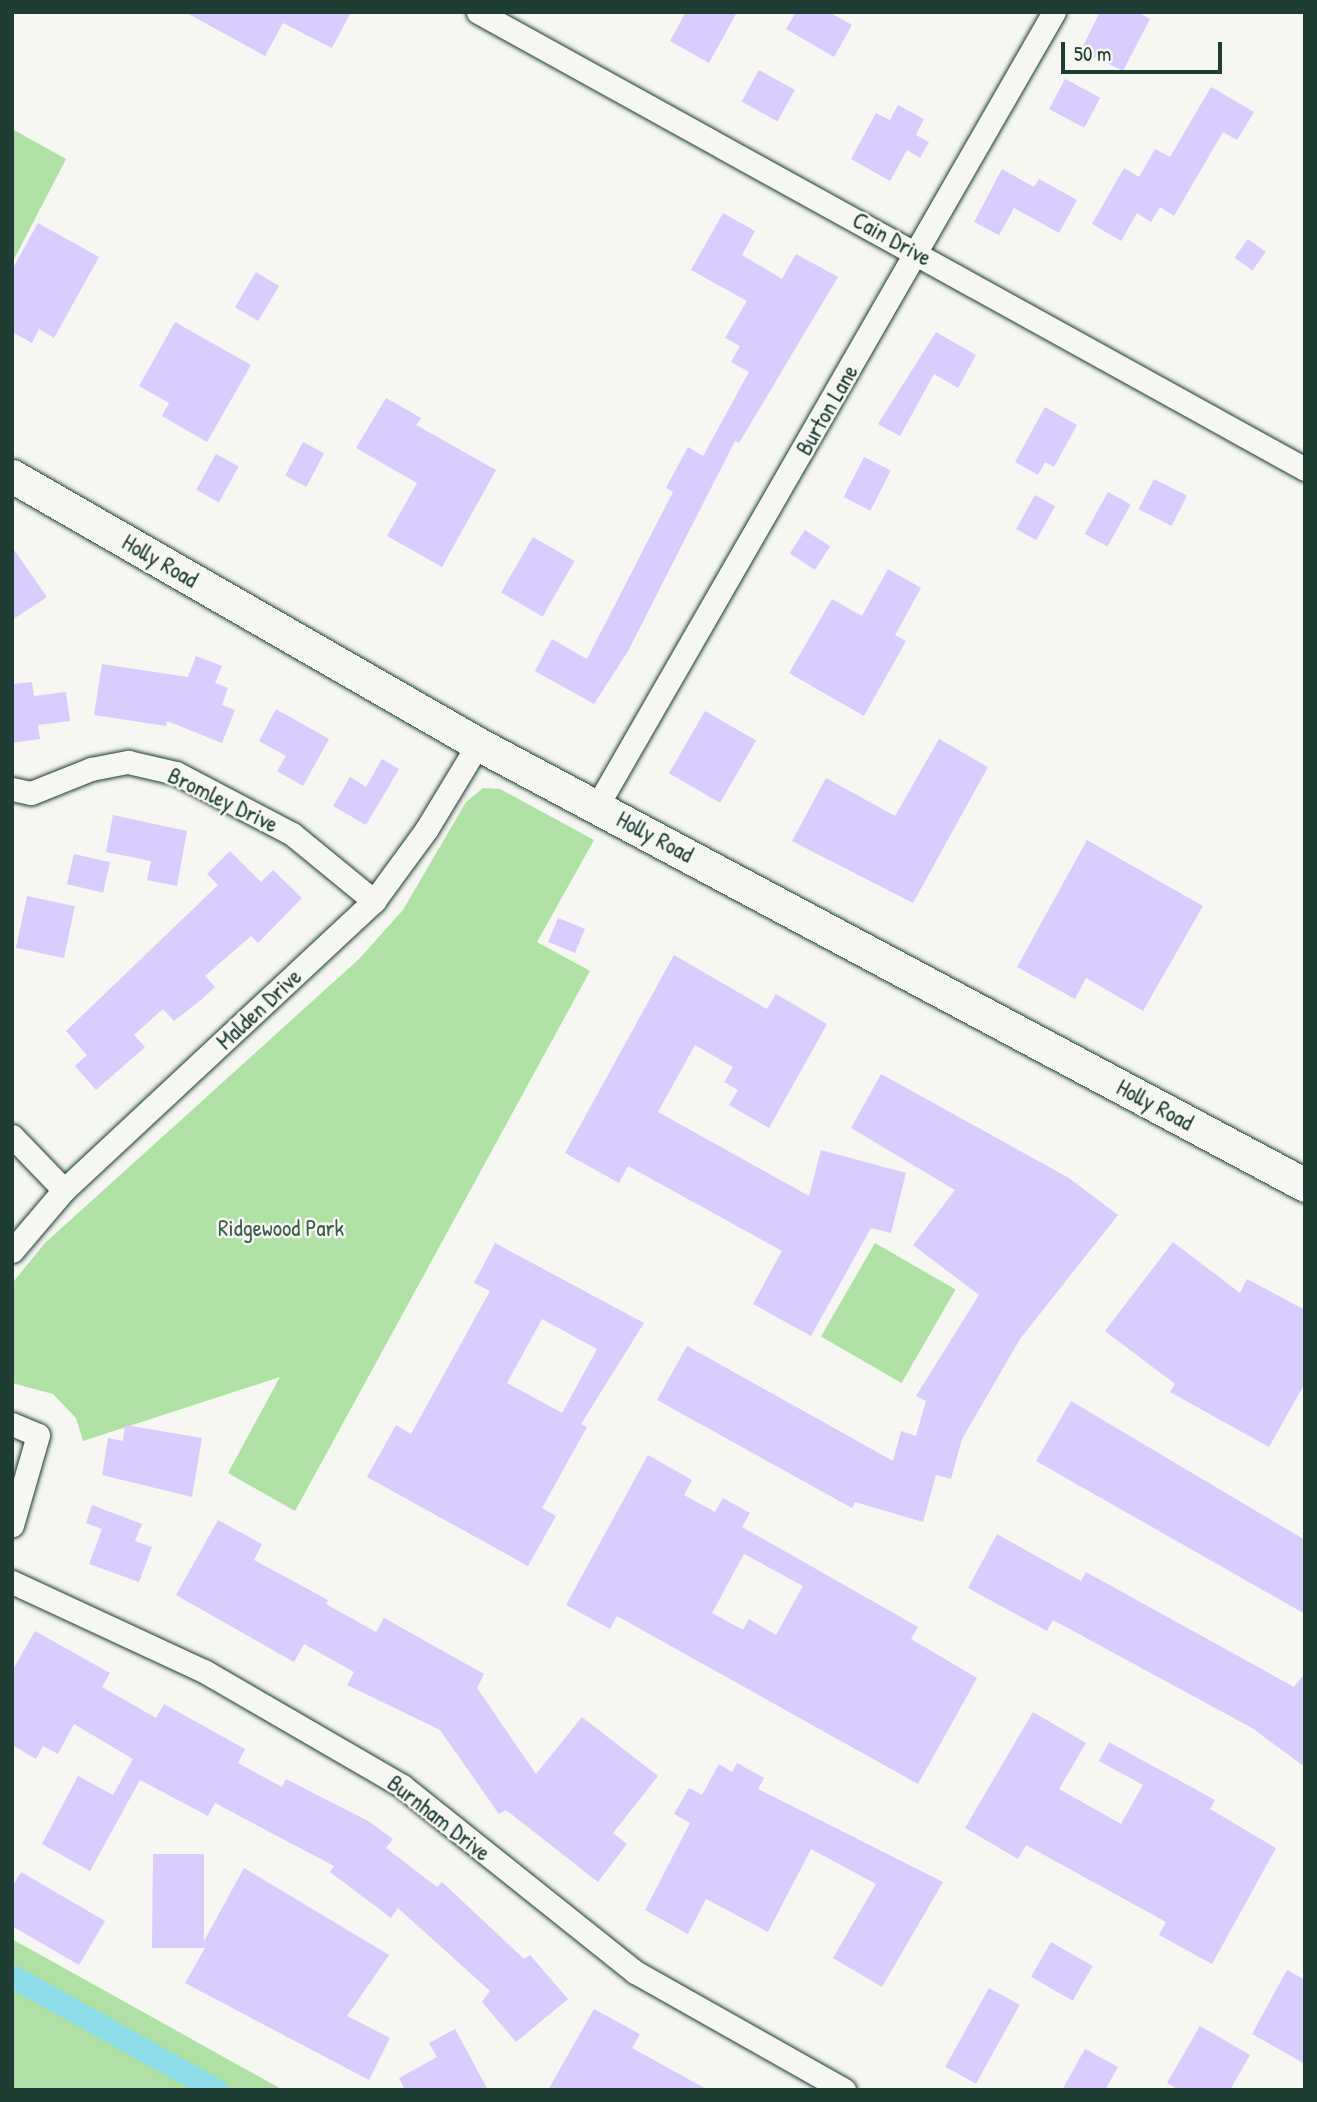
<!DOCTYPE html>
<style>
body{margin:0}
#map{position:relative;width:1317px;height:2102px;overflow:hidden;background:#f6f6f2;font-family:"Patrick Hand",sans-serif}
div>[style]{position:absolute}
[style*='--x']{left:calc(var(--x)*1px);top:calc(var(--y)*1px);width:calc(var(--w)*1px);rotate:calc(var(--a)*1deg)}
.green>*{inset:0;background:#aee1a3;transform-origin:0 0}
.canal>*{height:23px;margin:-11.5px;padding:0 11.5px;transform-origin:11.5px;border-radius:11.5px;background:#8edeea}
.building>*{inset:0;background:#d9ccfe;transform-origin:0 0}
.roads{filter:drop-shadow(0 0 2px #1f3d34) drop-shadow(0 0 2px #1f3d34)}
.minor>*{height:23px;margin:-11.5px;padding:0 11.5px;transform-origin:11.5px;border-radius:11.5px;background:#f6f6f2}
.secondary>*{height:33px;margin:-16.5px;padding:0 16.5px;transform-origin:16.5px;border-radius:16.5px;background:#f6f6f2}
span{translate:-50% -50%;white-space:nowrap;text-align:center;line-height:1.15;-webkit-text-stroke:5px #f6f6f2;paint-order:stroke}
.street-label{font-size:23px;color:#1f3d34}
.park-label{font-size:23px;color:#3c5e4a}
.frame{position:absolute;inset:0;border:14px solid #1f3d34;pointer-events:none}
.scale{position:absolute;left:1061px;top:42px;width:161px;height:32px;box-sizing:border-box;border:4px solid #1f3d34;border-top:0;padding-left:9px;font-size:21px;line-height:24px;white-space:nowrap;color:#1f3d34;-webkit-text-stroke:5px #f6f6f2;paint-order:stroke}
</style>
<div id="map">
<div class="green">
<i style="clip-path:polygon(12px 129px,66px 159px,12px 263px)"></i>
<i style="clip-path:polygon(483px 788px,500px 789px,594px 840px,537px 942px,590px 971px,295px 1511px,228px 1473px,280px 1377px,83px 1441px,76px 1418px,53px 1394px,12px 1383px,14px 1281px,45px 1243px,359px 959px,403px 910px,466px 802px)"></i>
<i style="left:875px;top:1243px;width:93px;height:108px;rotate:30deg"></i>
<i style="clip-path:polygon(12px 1939px,283px 2090px,12px 2090px)"></i>
</div>
<div class="canal">
<i style="--x:12;--y:1976;--w:234;--a:29.2"></i>
</div>
<div class="building">
<i style="clip-path:polygon(185px 12px,351px 12px,332px 48px,283px 23px,265px 56px)"></i>
<i style="clip-path:polygon(686px 12px,737px 12px,709px 63px,670px 41px)"></i>
<i style="clip-path:polygon(796px 12px,829px 12px,852px 25px,834px 57px,786px 29px)"></i>
<i style="clip-path:polygon(1100px 12px,1137px 12px,1150px 19px,1123px 71px,1081px 50px)"></i>
<i style="left:759px;top:70px;width:41px;height:36px;rotate:29deg"></i>
<i style="left:1065px;top:79px;width:40px;height:34px;rotate:28deg"></i>
<i style="clip-path:polygon(1211px 87px,1254px 112px,1237px 140px,1223px 132px,1174px 216px,1160px 207px,1151px 222px,1137px 213px,1121px 241px,1092px 224px,1124px 168px,1139px 177px,1155px 149px,1170px 157px)"></i>
<i style="clip-path:polygon(898px 105px,924px 119px,916px 135px,929px 142px,920px 158px,907px 150px,890px 181px,851px 159px,876px 113px,890px 120px)"></i>
<i style="clip-path:polygon(1002px 169px,1034px 187px,1039px 179px,1077px 200px,1059px 233px,1014px 208px,999px 235px,974px 222px)"></i>
<i style="clip-path:polygon(723px 213px,755px 231px,742px 255px,782px 279px,796px 254px,838px 277px,739px 443px,735px 441px,628px 651px,594px 704px,535px 671px,552px 639px,587px 659px,673px 492px,666px 488px,688px 447px,703px 456px,749px 372px,731px 362px,740px 346px,725px 338px,747px 301px,691px 270px)"></i>
<i style="clip-path:polygon(38px 223px,99px 257px,54px 338px,39px 329px,32px 343px,12px 332px,12px 270px)"></i>
<i style="left:1248px;top:239px;width:22px;height:23px;rotate:36deg"></i>
<i style="left:256px;top:272px;width:27px;height:41px;rotate:31deg"></i>
<i style="clip-path:polygon(175px 322px,251px 365px,207px 442px,162px 416px,169px 403px,139px 386px)"></i>
<i style="clip-path:polygon(936px 332px,976px 355px,958px 388px,934px 374px,900px 436px,878px 424px)"></i>
<i style="clip-path:polygon(386px 398px,421px 418px,416px 425px,496px 470px,442px 567px,387px 536px,417px 483px,356px 448px)"></i>
<i style="clip-path:polygon(1045px 407px,1077px 425px,1054px 467px,1045px 462px,1038px 475px,1015px 462px)"></i>
<i style="left:303px;top:442px;width:24px;height:38px;rotate:28deg"></i>
<i style="left:216px;top:454px;width:26px;height:41px;rotate:29deg"></i>
<i style="left:864px;top:457px;width:30px;height:45px;rotate:27deg"></i>
<i style="left:1154px;top:479px;width:37px;height:34px;rotate:27deg"></i>
<i style="left:1108px;top:492px;width:26px;height:48px;rotate:29deg"></i>
<i style="left:1035px;top:495px;width:23px;height:39px;rotate:29deg"></i>
<i style="left:805px;top:530px;width:30px;height:28px;rotate:33deg"></i>
<i style="left:533px;top:537px;width:48px;height:64px;rotate:30deg"></i>
<i style="clip-path:polygon(12px 547px,47px 597px,12px 620px)"></i>
<i style="clip-path:polygon(888px 569px,921px 588px,895px 635px,906px 641px,864px 716px,789px 673px,832px 599px,862px 616px)"></i>
<i style="clip-path:polygon(196px 656px,222px 666px,215px 683px,228px 688px,222px 705px,235px 710px,222px 743px,167px 721px,166px 726px,94px 715px,102px 664px,188px 677px)"></i>
<i style="clip-path:polygon(32px 682px,34px 696px,66px 692px,70px 721px,38px 725px,40px 739px,12px 743px,12px 684px)"></i>
<i style="clip-path:polygon(276px 709px,329px 739px,303px 786px,277px 771px,286px 756px,259px 741px)"></i>
<i style="left:705px;top:711px;width:59px;height:72px;rotate:30deg"></i>
<i style="clip-path:polygon(939px 739px,988px 767px,913px 903px,792px 841px,826px 778px,895px 816px)"></i>
<i style="clip-path:polygon(382px 759px,399px 769px,366px 825px,333px 806px,350px 777px,366px 787px)"></i>
<i style="clip-path:polygon(113px 815px,187px 831px,177px 886px,147px 880px,151px 861px,106px 852px)"></i>
<i style="clip-path:polygon(1087px 840px,1203px 906px,1143px 1011px,1086px 978px,1075px 999px,1017px 967px)"></i>
<i style="clip-path:polygon(230px 851px,261px 882px,273px 870px,302px 898px,258px 943px,251px 936px,205px 976px,215px 987px,202px 999px,174px 1021px,163px 1009px,134px 1035px,145px 1047px,96px 1090px,75px 1066px,87px 1055px,66px 1031px,218px 885px,207px 874px)"></i>
<i style="left:74px;top:854px;width:37px;height:31px;rotate:13deg"></i>
<i style="left:27px;top:896px;width:49px;height:53px;rotate:12deg"></i>
<i style="left:558px;top:918px;width:29px;height:26px;rotate:22deg"></i>
<i style="clip-path:polygon(674px 955px,767px 1009px,776px 994px,827px 1024px,769px 1128px,729px 1105px,738px 1090px,724px 1082px,733px 1067px,695px 1045px,658px 1112px,809px 1196px,821px 1150px,906px 1173px,891px 1233px,871px 1228px,811px 1336px,753px 1304px,782px 1251px,628px 1166px,619px 1183px,565px 1153px)"></i>
<i style="clip-path:polygon(881px 1074px,1069px 1178px,1118px 1215px,1020px 1339px,962px 1439px,951px 1479px,936px 1475px,923px 1522px,855px 1502px,852px 1508px,657px 1400px,687px 1346px,893px 1461px,901px 1431px,916px 1436px,926px 1401px,916px 1396px,979px 1295px,913px 1245px,955px 1190px,851px 1128px)"></i>
<i style="clip-path:polygon(1173px 1242px,1240px 1293px,1247px 1279px,1305px 1310px,1305px 1383px,1269px 1447px,1170px 1392px,1175px 1384px,1105px 1331px)"></i>
<i style="clip-path:polygon(evenodd,495px 1243px,644px 1323px,581px 1424px,587px 1427px,542px 1508px,556px 1516px,528px 1566px,367px 1477px,396px 1425px,411px 1434px,490px 1291px,474px 1283px,495px 1243px,542px 1319px,597px 1349px,562px 1413px,507px 1383px,542px 1319px)"></i>
<i style="clip-path:polygon(1071px 1401px,1305px 1540px,1305px 1614px,1036px 1461px)"></i>
<i style="clip-path:polygon(125px 1425px,202px 1438px,192px 1497px,102px 1475px,108px 1438px,123px 1441px)"></i>
<i style="clip-path:polygon(evenodd,648px 1455px,692px 1480px,684px 1495px,715px 1512px,723px 1498px,750px 1513px,742px 1527px,918px 1627px,911px 1639px,977px 1678px,918px 1784px,617px 1616px,610px 1629px,566px 1605px,648px 1455px,744px 1554px,803px 1586px,776px 1635px,749px 1619px,743px 1630px,712px 1613px,744px 1554px)"></i>
<i style="clip-path:polygon(92px 1505px,142px 1524px,135px 1541px,152px 1547px,139px 1582px,89px 1564px,102px 1529px,86px 1523px)"></i>
<i style="clip-path:polygon(218px 1520px,262px 1544px,254px 1560px,328px 1600px,326px 1604px,376px 1632px,384px 1618px,484px 1674px,477px 1688px,536px 1774px,582px 1717px,658px 1776px,613px 1833px,627px 1844px,598px 1882px,506px 1810px,499px 1814px,440px 1730px,347px 1685px,354px 1672px,304px 1644px,294px 1662px,176px 1595px)"></i>
<i style="clip-path:polygon(997px 1534px,1081px 1581px,1086px 1572px,1294px 1687px,1305px 1673px,1305px 1767px,1252px 1728px,1053px 1620px,1047px 1631px,968px 1588px)"></i>
<i style="clip-path:polygon(35px 1631px,110px 1673px,102px 1687px,156px 1718px,164px 1704px,245px 1749px,238px 1763px,282px 1787px,286px 1779px,368px 1821px,393px 1839px,386px 1848px,437px 1887px,442px 1882px,524px 1959px,530px 1955px,568px 1999px,516px 2042px,482px 2002px,490px 1991px,398px 1908px,391px 1918px,330px 1872px,334px 1866px,215px 1803px,208px 1816px,140px 1780px,90px 1871px,42px 1844px,78px 1776px,113px 1795px,133px 1759px,74px 1724px,58px 1754px,43px 1746px,36px 1759px,12px 1745px,12px 1671px)"></i>
<i style="clip-path:polygon(1033px 1712px,1086px 1743px,1059px 1789px,1121px 1824px,1143px 1785px,1099px 1761px,1109px 1742px,1215px 1800px,1210px 1809px,1276px 1848px,1212px 1964px,1159px 1935px,1166px 1922px,1026px 1845px,1018px 1859px,965px 1828px)"></i>
<i style="clip-path:polygon(737px 1763px,764px 1778px,758px 1789px,943px 1882px,882px 1987px,833px 1958px,876px 1884px,811px 1849px,768px 1932px,706px 1899px,688px 1934px,645px 1910px,690px 1823px,674px 1814px,689px 1788px,702px 1795px,719px 1764px,732px 1772px)"></i>
<i style="clip-path:polygon(153px 1854px,204px 1854px,204px 1941px,244px 1868px,389px 1955px,347px 2016px,390px 2038px,369px 2080px,185px 1983px,205px 1948px,152px 1948px)"></i>
<i style="clip-path:polygon(21px 1872px,105px 1921px,79px 1965px,12px 1926px,12px 1887px)"></i>
<i style="left:1051px;top:1942px;width:48px;height:40px;rotate:30deg"></i>
<i style="clip-path:polygon(1287px 1970px,1305px 1980px,1305px 2064px,1252px 2034px)"></i>
<i style="left:989px;top:1988px;width:35px;height:90px;rotate:29deg"></i>
<i style="clip-path:polygon(594px 2009px,640px 2034px,632px 2048px,708px 2090px,548px 2090px)"></i>
<i style="clip-path:polygon(1200px 2026px,1250px 2055px,1230px 2090px,1179px 2090px,1167px 2083px)"></i>
<i style="clip-path:polygon(455px 2029px,488px 2090px,405px 2090px,399px 2078px,437px 2057px,429px 2043px)"></i>
<i style="clip-path:polygon(1085px 2049px,1118px 2067px,1105px 2090px,1062px 2090px)"></i>
</div>
<div class="roads">
<div class="minor">
<i style="--x:478;--y:12;--w:945;--a:28.93"></i>
<i style="--x:12;--y:789;--w:19;--a:12"></i>
<i style="--x:31;--y:793;--w:65;--a:-21.8"></i>
<i style="--x:91;--y:769;--w:38;--a:-11"></i>
<i style="--x:128;--y:762;--w:49;--a:12.9"></i>
<i style="--x:176;--y:773;--w:131;--a:27.7"></i>
<i style="--x:292;--y:834;--w:106;--a:39.3"></i>
<i style="--x:597;--y:806;--w:916;--a:-60.08"></i>
<i style="--x:12;--y:1136;--w:75;--a:46.1"></i>
<i style="--x:12;--y:1251;--w:80;--a:-49.6"></i>
<i style="--x:64;--y:1190;--w:424;--a:-43"></i>
<i style="--x:374;--y:901;--w:88;--a:-53.8"></i>
<i style="--x:426;--y:830;--w:100;--a:-58.8"></i>
<i style="--x:12;--y:1424;--w:28;--a:23"></i>
<i style="--x:38;--y:1435;--w:94;--a:106.1"></i>
<i style="--x:12;--y:1582;--w:212;--a:24.9"></i>
<i style="--x:204;--y:1671;--w:229;--a:30.1"></i>
<i style="--x:402;--y:1786;--w:298;--a:38.6"></i>
<i style="--x:635;--y:1972;--w:240;--a:29.4"></i>
</div>
<div class="secondary">
<i style="--x:12;--y:476;--w:538;--a:29.9"></i>
<i style="--x:478;--y:744;--w:937;--a:28.07"></i>
</div>
</div>
<div class="street-label">
<span style="left:892px;top:239px;rotate:29deg">Cain Drive</span>
<span style="left:827px;top:410px;rotate:-60deg">Burton Lane</span>
<span style="left:160px;top:561px;rotate:30deg">Holly Road</span>
<span style="left:223px;top:800px;rotate:26deg">Bromley Drive</span>
<span style="left:655px;top:837px;rotate:28deg">Holly Road</span>
<span style="left:259px;top:1009px;rotate:-43deg">Malden Drive</span>
<span style="left:1155px;top:1105px;rotate:28deg">Holly Road</span>
<span style="left:439px;top:1818px;rotate:38deg">Burnham Drive</span>
</div>
<div class="park-label">
<span style="left:281px;top:1228px">Ridgewood Park</span>
</div>
<div class="frame"></div>
<div class="scale">50 m</div>
</div>
